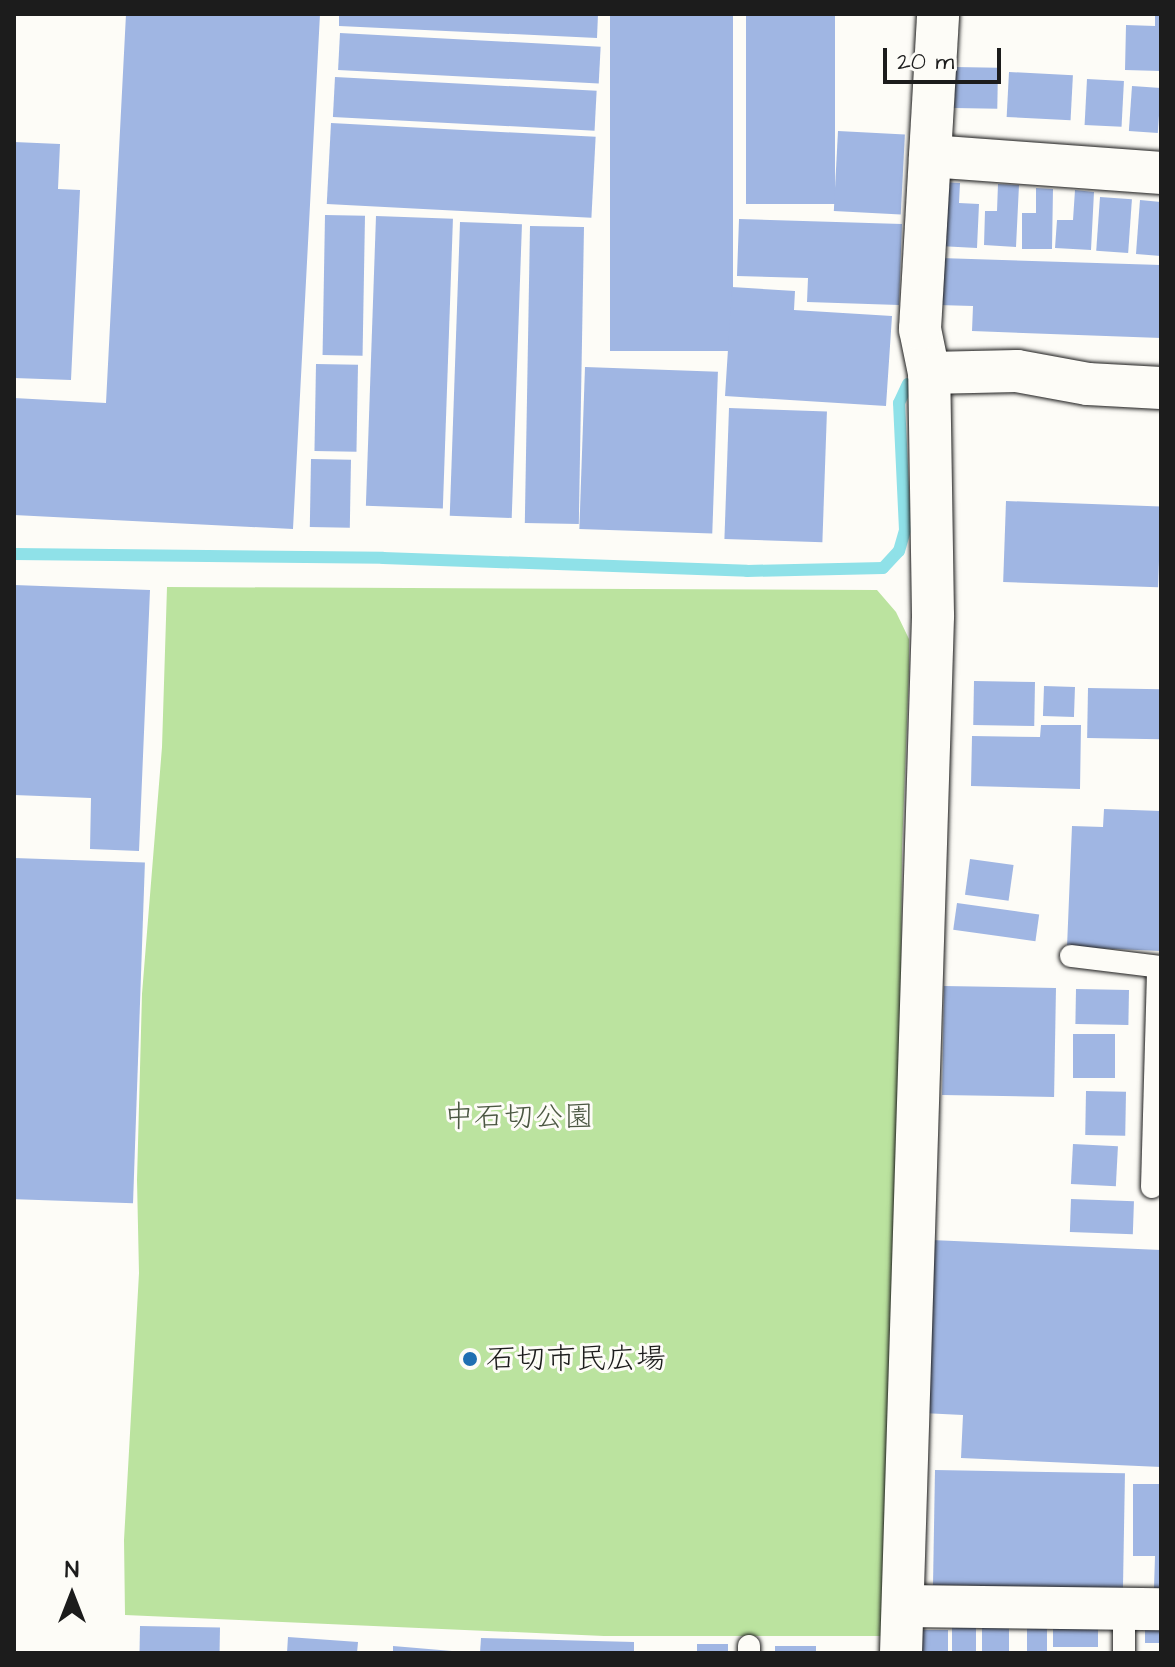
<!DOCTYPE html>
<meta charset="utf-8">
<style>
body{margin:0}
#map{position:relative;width:1175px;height:1667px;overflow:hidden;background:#fdfcf7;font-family:"Architects Daughter","Klee One",sans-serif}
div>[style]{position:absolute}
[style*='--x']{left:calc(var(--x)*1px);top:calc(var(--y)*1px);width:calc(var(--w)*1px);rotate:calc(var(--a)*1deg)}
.green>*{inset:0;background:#bbe39f}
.stream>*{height:12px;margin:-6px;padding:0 6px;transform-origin:6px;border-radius:6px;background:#8fe1e8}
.building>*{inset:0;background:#a0b6e3;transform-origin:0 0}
.roads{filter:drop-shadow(0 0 2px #1c1c1c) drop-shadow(0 0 2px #1c1c1c)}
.service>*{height:22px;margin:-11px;padding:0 11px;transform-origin:11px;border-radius:11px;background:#fdfcf7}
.minor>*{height:42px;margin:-21px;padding:0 21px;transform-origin:21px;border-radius:21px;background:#fdfcf7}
.dots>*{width:22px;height:22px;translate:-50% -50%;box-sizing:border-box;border:4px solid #fdfcf7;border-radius:50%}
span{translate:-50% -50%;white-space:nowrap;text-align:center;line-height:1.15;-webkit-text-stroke:6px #fdfcf7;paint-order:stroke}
.park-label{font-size:30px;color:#4c5843}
.poi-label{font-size:30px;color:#1c1c1c}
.left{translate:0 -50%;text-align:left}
.frame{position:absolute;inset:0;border:16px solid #1c1c1c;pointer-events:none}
.north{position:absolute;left:32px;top:1555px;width:80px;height:80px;-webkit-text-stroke:6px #fdfcf7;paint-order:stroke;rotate:0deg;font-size:22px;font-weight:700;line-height:32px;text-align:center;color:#1c1c1c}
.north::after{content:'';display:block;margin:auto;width:28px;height:36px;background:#1c1c1c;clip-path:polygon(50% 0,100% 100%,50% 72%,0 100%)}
.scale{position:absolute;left:883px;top:48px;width:118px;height:36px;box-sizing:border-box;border:4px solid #1c1c1c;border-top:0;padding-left:10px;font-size:24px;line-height:28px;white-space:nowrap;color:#1c1c1c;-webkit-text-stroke:6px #fdfcf7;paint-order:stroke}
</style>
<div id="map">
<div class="green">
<i style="clip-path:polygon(167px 587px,877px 590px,896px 612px,909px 639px,909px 670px,902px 849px,900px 1103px,887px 1636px,604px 1636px,125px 1615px,124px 1540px,139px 1273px,137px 1180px,142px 994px,162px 747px)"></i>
</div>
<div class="stream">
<i style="--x:14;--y:554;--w:369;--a:0.6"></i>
<i style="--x:383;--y:558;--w:364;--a:2"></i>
<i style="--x:747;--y:571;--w:136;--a:-1.3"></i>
<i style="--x:883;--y:568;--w:23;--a:-47"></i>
<i style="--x:899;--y:551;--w:22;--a:-74"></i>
<i style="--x:905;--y:530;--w:127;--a:-92.7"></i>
<i style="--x:899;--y:403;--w:21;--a:-65"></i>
</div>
<div class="building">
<i style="clip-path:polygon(126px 14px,320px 14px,293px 529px,14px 515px,14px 398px,106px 403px)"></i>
<i style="clip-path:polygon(339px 14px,598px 14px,597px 38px,339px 26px)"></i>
<i style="left:610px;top:14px;width:123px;height:337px"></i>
<i style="left:746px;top:14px;width:89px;height:190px"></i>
<i style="clip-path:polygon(1155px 14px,1161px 14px,1161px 71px,1125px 70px,1126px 25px,1155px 26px)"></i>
<i style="left:340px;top:33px;width:261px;height:37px;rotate:3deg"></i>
<i style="left:955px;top:67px;width:43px;height:41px;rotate:1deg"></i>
<i style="left:1009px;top:72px;width:64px;height:45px;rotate:3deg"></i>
<i style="left:335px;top:77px;width:262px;height:40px;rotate:3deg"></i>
<i style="left:1087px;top:79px;width:37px;height:46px;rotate:3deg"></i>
<i style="left:1132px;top:86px;width:29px;height:45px;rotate:4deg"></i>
<i style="left:331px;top:123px;width:265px;height:81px;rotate:3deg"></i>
<i style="left:838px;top:131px;width:67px;height:80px;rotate:3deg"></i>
<i style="clip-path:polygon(14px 142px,60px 144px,58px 189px,80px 190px,71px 380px,14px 378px)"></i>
<i style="clip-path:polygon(941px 182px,960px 183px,959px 203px,979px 204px,977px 248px,939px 246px)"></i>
<i style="clip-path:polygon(998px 184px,1019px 185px,1016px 247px,984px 245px,985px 211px,997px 211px)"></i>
<i style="clip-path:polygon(1036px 188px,1053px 189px,1052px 249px,1022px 249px,1022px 213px,1036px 213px)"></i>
<i style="clip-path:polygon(1075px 190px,1094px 192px,1091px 250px,1055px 248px,1057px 220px,1073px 220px)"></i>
<i style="left:1100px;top:197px;width:32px;height:54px;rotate:4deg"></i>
<i style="clip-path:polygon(1140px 200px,1161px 202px,1161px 256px,1136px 254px)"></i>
<i style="left:325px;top:215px;width:40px;height:140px;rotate:1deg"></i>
<i style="left:376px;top:216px;width:77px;height:290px;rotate:2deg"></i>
<i style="clip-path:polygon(739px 219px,902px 224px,899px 305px,807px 302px,808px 278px,737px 276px)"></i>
<i style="left:460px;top:222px;width:62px;height:294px;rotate:2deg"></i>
<i style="left:530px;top:226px;width:54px;height:297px;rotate:1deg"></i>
<i style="clip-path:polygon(940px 258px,1161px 265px,1161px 338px,972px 331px,973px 306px,938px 305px)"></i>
<i style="clip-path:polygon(732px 287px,795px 291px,794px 310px,892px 316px,886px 406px,725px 396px)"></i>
<i style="left:316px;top:364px;width:42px;height:87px;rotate:1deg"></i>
<i style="left:585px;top:367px;width:133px;height:162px;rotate:2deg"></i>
<i style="left:729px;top:408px;width:98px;height:131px;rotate:2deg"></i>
<i style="left:311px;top:459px;width:40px;height:68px;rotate:1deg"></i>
<i style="left:1006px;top:501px;width:155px;height:81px;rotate:2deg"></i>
<i style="clip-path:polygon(14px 585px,150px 590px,139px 851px,90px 849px,91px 798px,14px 795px)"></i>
<i style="left:974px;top:681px;width:61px;height:44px;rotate:1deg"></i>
<i style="left:1044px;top:686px;width:31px;height:30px;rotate:2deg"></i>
<i style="left:1088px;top:688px;width:73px;height:50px;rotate:1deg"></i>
<i style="clip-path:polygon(1041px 725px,1081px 725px,1080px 789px,971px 786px,972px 736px,1040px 737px)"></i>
<i style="clip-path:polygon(1104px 809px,1161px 811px,1161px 951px,1067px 947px,1072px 826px,1103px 827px)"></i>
<i style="left:14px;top:858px;width:131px;height:341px;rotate:2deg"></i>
<i style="left:970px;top:859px;width:44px;height:36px;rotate:8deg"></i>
<i style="left:957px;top:903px;width:83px;height:27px;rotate:8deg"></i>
<i style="left:944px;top:986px;width:112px;height:109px;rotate:1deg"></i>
<i style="left:1076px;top:989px;width:53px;height:35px;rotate:1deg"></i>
<i style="left:1073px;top:1034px;width:42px;height:44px"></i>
<i style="left:1086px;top:1091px;width:40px;height:44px;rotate:1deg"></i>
<i style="left:1073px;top:1144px;width:45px;height:40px;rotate:3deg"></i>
<i style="left:1071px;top:1199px;width:63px;height:33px;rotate:2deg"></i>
<i style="clip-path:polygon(931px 1240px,1161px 1250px,1161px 1467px,961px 1458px,963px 1415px,922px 1413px)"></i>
<i style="left:935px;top:1470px;width:190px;height:115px;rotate:1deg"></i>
<i style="clip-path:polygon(1133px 1484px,1161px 1484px,1161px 1588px,1154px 1588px,1155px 1556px,1133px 1556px)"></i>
<i style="left:1161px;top:1620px;width:23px;height:16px;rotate:90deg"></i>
<i style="left:1098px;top:1625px;width:22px;height:45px;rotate:90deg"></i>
<i style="left:140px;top:1626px;width:80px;height:27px;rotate:1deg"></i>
<i style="left:952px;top:1627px;width:24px;height:26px"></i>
<i style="left:1027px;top:1627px;width:20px;height:26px"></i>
<i style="left:982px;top:1628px;width:27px;height:25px"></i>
<i style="left:920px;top:1630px;width:28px;height:23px"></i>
<i style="clip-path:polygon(288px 1637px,358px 1642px,357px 1653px,287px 1653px)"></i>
<i style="clip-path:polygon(481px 1638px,634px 1642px,634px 1653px,480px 1653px)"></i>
<i style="left:728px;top:1644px;width:9px;height:31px;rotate:90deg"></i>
<i style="clip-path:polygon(393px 1646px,452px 1651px,452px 1653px,393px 1653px)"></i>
<i style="left:775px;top:1646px;width:41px;height:7px"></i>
</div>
<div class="roads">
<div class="service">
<i style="--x:1071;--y:956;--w:91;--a:7"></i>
<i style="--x:1152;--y:1187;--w:220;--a:-88.4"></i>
<i style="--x:1124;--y:1609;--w:44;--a:90"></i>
<i style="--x:749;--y:1646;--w:7;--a:90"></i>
</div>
<div class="minor">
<i style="--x:930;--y:156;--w:232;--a:4.2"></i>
<i style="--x:929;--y:373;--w:88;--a:-1.3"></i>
<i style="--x:1017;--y:371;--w:72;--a:10.4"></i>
<i style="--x:1088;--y:384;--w:73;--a:3.1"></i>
<i style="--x:903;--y:1606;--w:258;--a:0.7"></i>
<i style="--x:901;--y:1653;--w:1038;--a:-88.23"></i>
<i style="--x:933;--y:615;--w:242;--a:-90.9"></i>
<i style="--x:929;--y:373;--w:45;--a:-101.6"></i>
<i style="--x:920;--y:329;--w:316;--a:-86.7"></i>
</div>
</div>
<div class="dots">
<i style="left:470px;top:1359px;background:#1f6fb2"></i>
</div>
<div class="park-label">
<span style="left:519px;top:1117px">中石切公園</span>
</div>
<div class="poi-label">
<span class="left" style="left:486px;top:1359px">石切市民広場</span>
</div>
<div class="frame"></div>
<div class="north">N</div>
<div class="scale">20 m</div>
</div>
